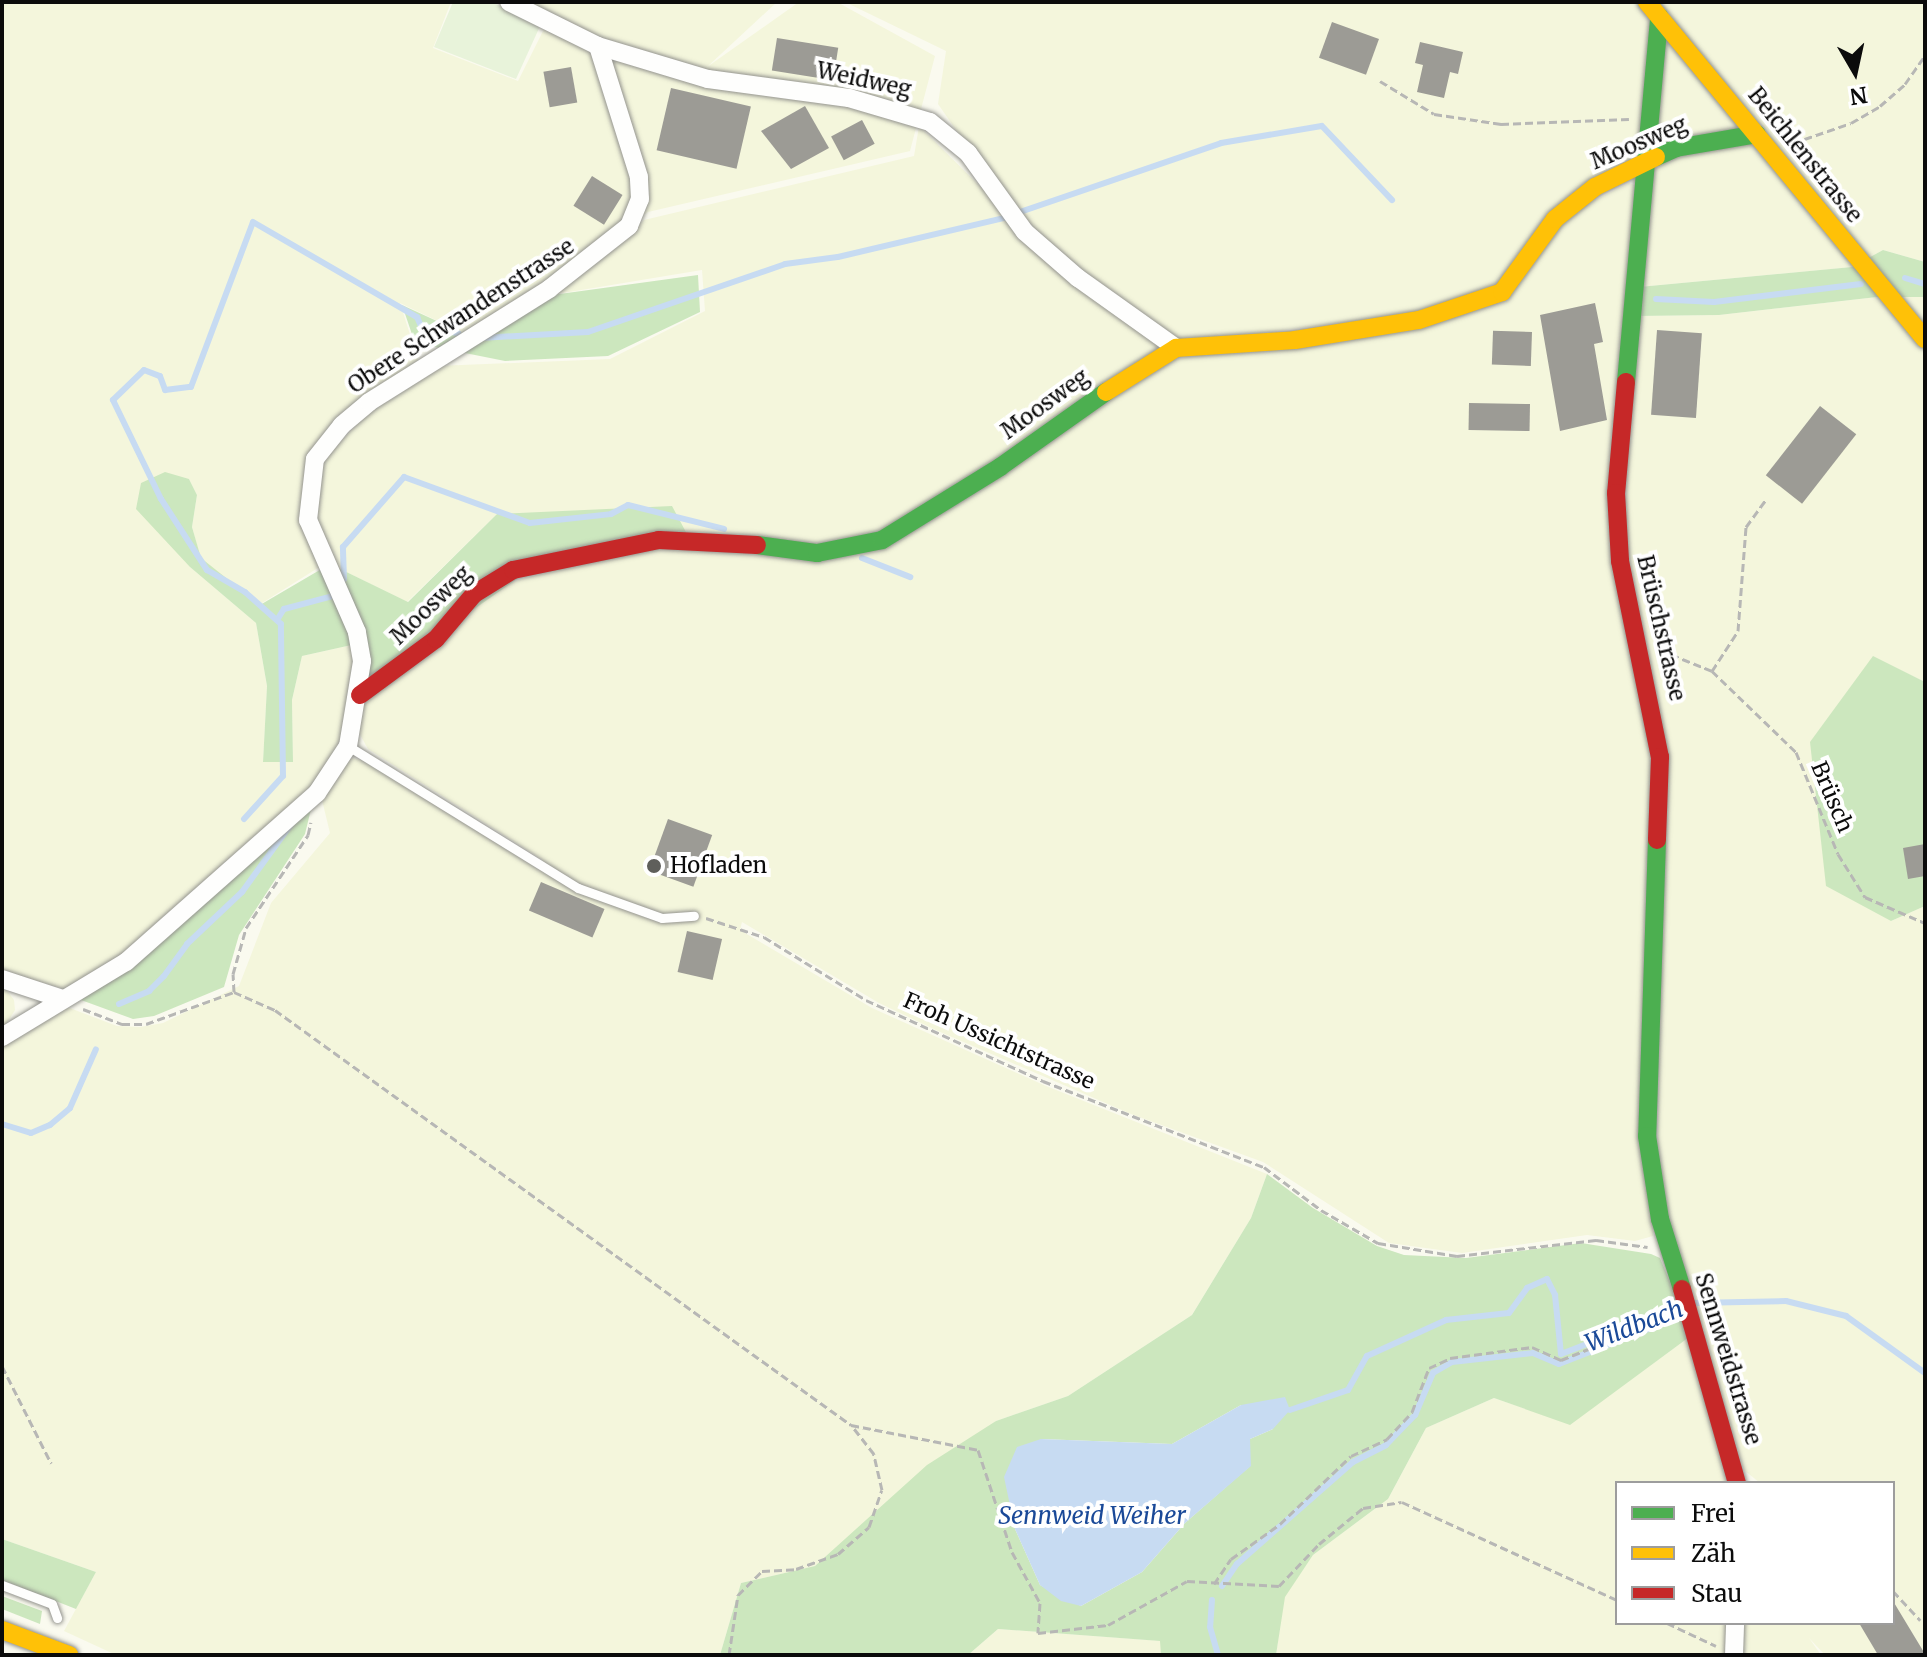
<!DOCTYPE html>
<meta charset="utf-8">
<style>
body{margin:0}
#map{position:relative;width:1927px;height:1657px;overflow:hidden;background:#fafaef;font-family:Merriweather,serif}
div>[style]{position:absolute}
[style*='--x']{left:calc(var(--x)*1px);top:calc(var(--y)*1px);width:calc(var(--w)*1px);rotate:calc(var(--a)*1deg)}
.farmland>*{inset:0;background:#f4f6dc}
.forest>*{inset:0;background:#cce7be}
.pitch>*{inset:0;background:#e8f3da}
.water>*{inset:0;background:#c7dbf2}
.stream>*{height:6px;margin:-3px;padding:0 3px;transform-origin:3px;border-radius:3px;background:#c7dbf2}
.building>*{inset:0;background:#9c9b95;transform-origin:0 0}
.path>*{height:3px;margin-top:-1.5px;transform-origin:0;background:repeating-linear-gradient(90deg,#b7b7b5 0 8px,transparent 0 12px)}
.roads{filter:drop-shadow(0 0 2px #93938e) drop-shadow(0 0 2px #93938e)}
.lane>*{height:9px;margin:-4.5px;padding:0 4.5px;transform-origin:4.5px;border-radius:4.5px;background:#fefefd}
.street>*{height:18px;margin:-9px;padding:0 9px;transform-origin:9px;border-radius:9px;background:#fefefd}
.fast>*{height:18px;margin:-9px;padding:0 9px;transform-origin:9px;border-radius:9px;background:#4caf50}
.slow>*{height:18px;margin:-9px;padding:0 9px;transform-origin:9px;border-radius:9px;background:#ffc107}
.jam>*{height:18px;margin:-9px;padding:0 9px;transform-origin:9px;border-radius:9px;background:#c62828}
.dots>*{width:22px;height:22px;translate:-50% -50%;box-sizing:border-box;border:4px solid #fff;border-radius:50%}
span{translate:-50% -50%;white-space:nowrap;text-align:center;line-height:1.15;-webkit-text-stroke:8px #fff;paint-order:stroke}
.street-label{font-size:22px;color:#0b0b0b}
.poi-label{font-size:22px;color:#0b0b0b}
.left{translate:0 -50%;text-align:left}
.water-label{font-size:24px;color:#1a4998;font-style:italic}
.frame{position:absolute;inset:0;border:4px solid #0b0b0b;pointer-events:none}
.legend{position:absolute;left:1615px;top:1481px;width:280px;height:144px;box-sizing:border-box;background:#fff;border:2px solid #9d9d9d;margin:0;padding:10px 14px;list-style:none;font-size:24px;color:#0b0b0b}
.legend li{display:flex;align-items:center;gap:16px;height:40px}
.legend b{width:40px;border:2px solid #9d9d9d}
.north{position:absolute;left:1815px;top:32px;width:80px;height:80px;-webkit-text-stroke:6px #fff;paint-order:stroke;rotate:171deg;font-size:22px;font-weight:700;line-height:32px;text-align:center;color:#0b0b0b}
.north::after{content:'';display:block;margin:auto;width:28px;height:36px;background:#0b0b0b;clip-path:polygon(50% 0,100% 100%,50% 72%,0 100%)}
</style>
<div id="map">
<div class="farmland">
<i style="clip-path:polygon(2px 2px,451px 2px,433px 48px,518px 81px,546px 25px,585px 46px,593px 57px,612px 62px,615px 58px,600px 40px,519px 2px,777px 2px,707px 67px,799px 2px,837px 2px,935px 56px,910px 151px,648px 212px,559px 277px,465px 334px,400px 303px,419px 363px,315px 450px,304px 472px,303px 514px,321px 566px,259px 605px,201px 559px,192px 527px,197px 495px,189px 479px,190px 567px,256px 623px,267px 686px,263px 762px,293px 762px,292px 700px,302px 656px,356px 644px,343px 735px,312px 789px,154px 935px,68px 990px,2px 971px)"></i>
<i style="clip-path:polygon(845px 2px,1638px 2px,1650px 17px,1641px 154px,1512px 275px,1440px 310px,1183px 343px,1120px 306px,1007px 204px,938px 104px,946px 51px)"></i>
<i style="clip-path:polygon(1660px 2px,1925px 2px,1925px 262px,1883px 250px,1853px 267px,1639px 287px)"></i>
<i style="clip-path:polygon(919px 126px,1001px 207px,1166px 347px,920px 514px,839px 548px,497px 514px,407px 602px,330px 564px,319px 543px,312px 499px,316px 468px,364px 417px,437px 366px,610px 359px,705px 311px,702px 270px,545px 296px,644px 220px,914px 156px)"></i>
<i style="clip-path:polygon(1629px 183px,1634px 185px,1615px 449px,1650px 709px,1653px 1236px,1635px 1241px,1587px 1235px,1462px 1253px,1389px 1243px,1263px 1162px,1131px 1114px,938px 1031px,879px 1003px,742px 922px,740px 930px,872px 1008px,1046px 1086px,1267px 1174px,1251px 1218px,1192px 1315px,1068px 1396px,996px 1421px,815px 1566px,741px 1583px,720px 1655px,116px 1655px,64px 1631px,96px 1572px,2px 1539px,2px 1042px,67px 1007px,117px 1026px,140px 1027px,163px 1023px,239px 986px,271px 903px,330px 833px,321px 796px,351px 758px,367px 761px,539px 867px,543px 860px,368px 749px,357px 729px,362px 706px,487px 589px,639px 547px,832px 557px,1152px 364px,1501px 299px,1562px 217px)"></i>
<i style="clip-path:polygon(1877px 297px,1925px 297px,1925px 682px,1873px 657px,1891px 921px,1925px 906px,1925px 1655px,1825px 1655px,1809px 1638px,1821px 1655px,1738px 1655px,1739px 1623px,1893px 1623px,1893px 1483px,1760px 1483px,1744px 1470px,1657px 1185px,1665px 789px,1623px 557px,1636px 316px,1719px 315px)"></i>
<i style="clip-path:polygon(2px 984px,14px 1000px,15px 1010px,2px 1031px)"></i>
<i style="clip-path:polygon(1692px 1335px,1731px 1483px,1617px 1483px,1617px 1623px,1731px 1623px,1731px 1655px,1276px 1655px,1284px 1597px,1313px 1555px,1388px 1499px,1426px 1428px,1494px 1398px,1570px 1424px)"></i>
<i style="clip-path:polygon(998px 1629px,1161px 1641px,1161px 1655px,968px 1655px)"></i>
</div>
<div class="forest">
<i style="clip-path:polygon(1883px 250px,1925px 262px,1925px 297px,1877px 297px,1719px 315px,1636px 316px,1639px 287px,1852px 267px)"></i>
<i style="clip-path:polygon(698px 275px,700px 312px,608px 356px,505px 361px,415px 343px,402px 305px,465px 334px,545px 296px)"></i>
<i style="clip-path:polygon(165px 472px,189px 479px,197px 495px,192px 527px,201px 558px,260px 605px,330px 564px,408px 602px,497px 514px,672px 506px,687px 534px,548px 557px,364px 687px,356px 644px,302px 656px,292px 700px,293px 762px,263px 762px,267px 686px,256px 623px,190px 567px,136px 509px,141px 483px)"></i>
<i style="clip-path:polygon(1873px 656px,1925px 682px,1925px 906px,1891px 921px,1826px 886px,1810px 742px)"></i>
<i style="clip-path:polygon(312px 805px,305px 834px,239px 935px,224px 987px,154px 1016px,133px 1019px,81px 1000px)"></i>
<i style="clip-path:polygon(evenodd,1267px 1174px,1313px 1208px,1377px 1246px,1404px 1255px,1466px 1258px,1581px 1243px,1651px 1254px,1660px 1258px,1692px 1335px,1570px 1425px,1494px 1398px,1426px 1428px,1388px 1499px,1313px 1555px,1285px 1597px,1276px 1655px,1161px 1655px,1160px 1641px,998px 1629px,968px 1655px,720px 1655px,741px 1583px,815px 1566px,927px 1465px,996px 1421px,1068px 1396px,1192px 1315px,1251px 1218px,1267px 1174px,1241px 1405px,1273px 1429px,1250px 1439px,1250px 1466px,1185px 1523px,1142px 1572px,1081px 1606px,1040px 1585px,1015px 1529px,1041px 1439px,1172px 1444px,1241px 1405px)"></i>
<i style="clip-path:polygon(2px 1539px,96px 1572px,76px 1609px,2px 1580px)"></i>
<i style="clip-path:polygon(2px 1596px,42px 1611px,40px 1624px,2px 1609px)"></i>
</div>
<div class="pitch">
<i style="clip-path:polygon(453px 2px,491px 2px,541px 24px,516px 79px,434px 47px)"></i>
</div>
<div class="water">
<i style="clip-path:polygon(1285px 1397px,1290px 1410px,1273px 1429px,1250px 1439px,1251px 1466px,1185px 1523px,1142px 1572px,1081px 1606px,1061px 1601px,1040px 1585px,1015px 1529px,1004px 1477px,1017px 1447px,1041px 1439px,1172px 1444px,1241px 1405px)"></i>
</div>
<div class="stream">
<i style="--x:1014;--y:214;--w:219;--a:-18.9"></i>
<i style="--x:1221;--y:143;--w:102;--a:-9.6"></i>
<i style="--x:1322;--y:126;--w:102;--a:46.6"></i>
<i style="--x:1905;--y:278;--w:21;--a:17"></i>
<i style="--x:1656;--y:299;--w:58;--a:3"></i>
<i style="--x:1714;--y:302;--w:148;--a:-7"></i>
<i style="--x:480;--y:338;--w:108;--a:-3.2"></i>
<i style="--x:588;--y:332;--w:208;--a:-19"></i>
<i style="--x:785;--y:264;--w:53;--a:-7.5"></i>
<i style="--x:838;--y:257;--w:171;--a:-13.2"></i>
<i style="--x:862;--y:558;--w:52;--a:21.6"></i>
<i style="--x:344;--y:579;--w:32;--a:-92"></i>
<i style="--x:343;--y:547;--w:93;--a:-48.9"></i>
<i style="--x:404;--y:477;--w:134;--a:20.1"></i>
<i style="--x:530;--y:523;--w:81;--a:-6.3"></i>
<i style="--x:611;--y:514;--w:19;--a:-28"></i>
<i style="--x:628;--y:505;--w:99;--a:14"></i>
<i style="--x:277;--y:620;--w:13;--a:-58"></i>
<i style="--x:284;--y:609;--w:51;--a:-14.9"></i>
<i style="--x:244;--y:819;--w:58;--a:-47.8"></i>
<i style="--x:283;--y:776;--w:152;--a:-90.8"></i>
<i style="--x:281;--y:624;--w:48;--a:-138.4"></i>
<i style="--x:245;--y:592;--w:44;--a:-149.9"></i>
<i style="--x:207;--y:570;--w:85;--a:-122.9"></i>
<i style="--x:161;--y:499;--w:110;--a:-115.9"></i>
<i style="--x:113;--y:400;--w:43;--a:-44.1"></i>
<i style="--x:144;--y:370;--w:17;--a:21"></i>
<i style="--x:160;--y:376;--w:15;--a:70"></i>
<i style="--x:165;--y:390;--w:26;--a:-7"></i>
<i style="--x:191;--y:387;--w:176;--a:-69.4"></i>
<i style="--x:253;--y:222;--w:190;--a:30.1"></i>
<i style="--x:417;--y:317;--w:10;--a:66"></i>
<i style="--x:421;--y:326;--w:38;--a:11"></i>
<i style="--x:119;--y:1004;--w:33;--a:-23"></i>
<i style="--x:149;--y:991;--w:21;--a:-45"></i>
<i style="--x:164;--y:976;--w:39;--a:-54"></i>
<i style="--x:187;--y:944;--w:76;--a:-43.4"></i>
<i style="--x:242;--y:892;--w:85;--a:-54.1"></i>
<i style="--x:2;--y:1124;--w:30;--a:17"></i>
<i style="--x:31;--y:1133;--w:21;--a:-23"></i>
<i style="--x:50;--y:1125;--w:26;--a:-40"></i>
<i style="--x:70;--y:1108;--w:64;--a:-66.2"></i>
<i style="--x:1693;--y:1303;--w:93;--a:-1.2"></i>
<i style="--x:1786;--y:1301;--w:62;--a:14"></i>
<i style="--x:1846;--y:1316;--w:97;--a:35.8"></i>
<i style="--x:1290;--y:1410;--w:61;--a:-19"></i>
<i style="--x:1348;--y:1390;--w:39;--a:-61"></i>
<i style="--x:1367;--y:1356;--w:87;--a:-24.5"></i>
<i style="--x:1446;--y:1320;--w:63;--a:-6.3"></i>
<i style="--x:1509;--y:1313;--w:31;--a:-54"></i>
<i style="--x:1527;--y:1288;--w:22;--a:-24"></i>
<i style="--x:1547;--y:1279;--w:18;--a:63"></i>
<i style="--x:1555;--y:1295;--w:59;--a:84.2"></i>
<i style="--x:1561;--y:1354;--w:131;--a:-21.1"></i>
<i style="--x:1222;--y:1586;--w:27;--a:-56"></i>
<i style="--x:1237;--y:1564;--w:154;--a:-41.3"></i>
<i style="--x:1353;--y:1462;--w:37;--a:-27"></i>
<i style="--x:1386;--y:1445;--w:42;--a:-46"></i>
<i style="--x:1415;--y:1415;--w:46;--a:-66.8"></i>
<i style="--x:1433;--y:1373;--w:22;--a:-30"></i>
<i style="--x:1452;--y:1362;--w:81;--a:-6.3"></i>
<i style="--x:1533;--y:1353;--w:28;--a:23"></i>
<i style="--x:1559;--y:1364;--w:123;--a:-21.4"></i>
<i style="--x:1674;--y:1319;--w:13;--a:-48"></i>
<i style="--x:1212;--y:1600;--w:27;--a:94"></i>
<i style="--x:1210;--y:1627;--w:29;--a:74"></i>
</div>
<div class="building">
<i style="left:1332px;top:22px;width:50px;height:38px;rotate:20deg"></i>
<i style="left:777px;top:38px;width:62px;height:33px;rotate:9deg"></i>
<i style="clip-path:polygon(1420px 42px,1463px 52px,1458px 74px,1450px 72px,1444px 98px,1417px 92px,1423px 65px,1415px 63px)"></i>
<i style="left:571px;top:67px;width:36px;height:28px;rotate:80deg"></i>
<i style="left:671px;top:88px;width:82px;height:64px;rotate:13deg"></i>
<i style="clip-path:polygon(805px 106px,829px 148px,791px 169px,761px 131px)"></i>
<i style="left:862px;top:120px;width:27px;height:35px;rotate:62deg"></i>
<i style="left:592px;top:176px;width:36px;height:35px;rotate:32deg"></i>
<i style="clip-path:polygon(1595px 303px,1603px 342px,1594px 344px,1607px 420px,1560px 431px,1540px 315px)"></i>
<i style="left:1657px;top:330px;width:45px;height:85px;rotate:4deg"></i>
<i style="left:1532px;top:332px;width:34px;height:39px;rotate:92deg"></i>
<i style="left:1469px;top:403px;width:61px;height:27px;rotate:1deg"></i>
<i style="left:1820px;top:406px;width:46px;height:88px;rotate:38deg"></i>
<i style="left:668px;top:819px;width:47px;height:55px;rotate:20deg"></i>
<i style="clip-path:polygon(1925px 844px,1925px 876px,1908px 879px,1903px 848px)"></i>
<i style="left:541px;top:882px;width:69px;height:31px;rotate:23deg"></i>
<i style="left:687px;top:931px;width:36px;height:42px;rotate:13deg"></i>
<i style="clip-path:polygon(1893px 1601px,1925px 1654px,1925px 1655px,1878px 1655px,1859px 1623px,1893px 1623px)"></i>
</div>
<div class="path">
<i style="--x:1380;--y:81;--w:63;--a:31.4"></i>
<i style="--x:1434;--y:114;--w:68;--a:8.5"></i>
<i style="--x:1501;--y:124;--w:128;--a:-2.2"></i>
<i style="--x:1793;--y:143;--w:61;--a:-19"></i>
<i style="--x:1851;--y:123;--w:34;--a:-30"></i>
<i style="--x:1880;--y:106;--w:33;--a:-41"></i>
<i style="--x:1905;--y:84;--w:35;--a:-55"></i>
<i style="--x:1660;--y:650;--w:56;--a:22"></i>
<i style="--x:1712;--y:671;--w:48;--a:-57"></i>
<i style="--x:1738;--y:631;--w:104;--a:-85.6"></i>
<i style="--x:1746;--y:527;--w:34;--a:-54"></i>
<i style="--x:1712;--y:671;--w:117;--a:44"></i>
<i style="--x:1796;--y:752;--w:110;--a:67.6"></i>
<i style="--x:1838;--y:854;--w:51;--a:57.9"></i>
<i style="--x:1865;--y:897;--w:65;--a:23.4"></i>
<i style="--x:706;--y:918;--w:61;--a:18.1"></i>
<i style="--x:764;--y:937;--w:120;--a:31.7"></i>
<i style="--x:866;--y:1000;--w:195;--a:24.6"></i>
<i style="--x:1043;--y:1081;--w:237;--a:21.3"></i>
<i style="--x:1264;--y:1167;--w:71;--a:37"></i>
<i style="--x:1321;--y:1210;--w:66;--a:30.1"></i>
<i style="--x:1378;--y:1243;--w:80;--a:9.3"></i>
<i style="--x:1457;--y:1256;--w:140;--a:-6.6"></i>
<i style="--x:1596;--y:1240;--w:52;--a:7.7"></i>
<i style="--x:234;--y:992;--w:18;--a:-93"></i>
<i style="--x:233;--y:974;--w:48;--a:-74.2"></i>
<i style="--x:246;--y:928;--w:112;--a:-56.3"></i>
<i style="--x:308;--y:835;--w:13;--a:-77"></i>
<i style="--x:83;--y:1009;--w:42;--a:21"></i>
<i style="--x:122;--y:1024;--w:24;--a:0"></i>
<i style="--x:146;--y:1024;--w:94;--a:-20"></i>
<i style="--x:234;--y:992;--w:45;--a:23.7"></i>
<i style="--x:275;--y:1010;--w:710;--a:35.77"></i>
<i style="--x:851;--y:1425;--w:129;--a:11.1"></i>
<i style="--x:978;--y:1450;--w:108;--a:71.6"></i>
<i style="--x:1012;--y:1552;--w:58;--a:61.2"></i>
<i style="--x:1040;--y:1603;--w:30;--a:94"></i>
<i style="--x:1038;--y:1633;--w:70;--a:-6.5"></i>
<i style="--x:1108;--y:1625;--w:90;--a:-29.1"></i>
<i style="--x:1187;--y:1581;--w:92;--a:3.1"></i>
<i style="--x:1279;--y:1586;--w:58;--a:-46.4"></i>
<i style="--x:1319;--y:1544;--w:57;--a:-39.3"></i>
<i style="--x:1363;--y:1508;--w:39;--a:-9"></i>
<i style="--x:1402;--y:1502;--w:236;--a:24.5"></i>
<i style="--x:2;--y:1366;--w:109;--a:63.2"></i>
<i style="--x:1214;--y:1584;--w:30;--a:-56"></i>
<i style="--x:1231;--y:1559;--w:60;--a:-35.5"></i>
<i style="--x:1280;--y:1524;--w:98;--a:-43.8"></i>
<i style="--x:1351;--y:1456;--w:40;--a:-25"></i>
<i style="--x:1387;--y:1439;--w:37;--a:-47"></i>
<i style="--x:1412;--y:1412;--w:47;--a:-68.9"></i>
<i style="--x:1429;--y:1368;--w:23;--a:-25"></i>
<i style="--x:1450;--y:1358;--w:83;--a:-7.6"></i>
<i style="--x:1532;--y:1347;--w:32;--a:24"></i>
<i style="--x:1561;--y:1360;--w:115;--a:-21.9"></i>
<i style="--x:1893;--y:1591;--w:40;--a:47"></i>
<i style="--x:1667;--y:1623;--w:54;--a:25.1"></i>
<i style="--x:729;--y:1655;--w:61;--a:-81.5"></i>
<i style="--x:738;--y:1595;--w:34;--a:-45"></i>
<i style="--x:762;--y:1571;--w:34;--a:-3"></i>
<i style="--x:796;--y:1569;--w:45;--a:-19.7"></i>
<i style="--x:838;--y:1554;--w:41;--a:-41.1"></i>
<i style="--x:869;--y:1527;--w:39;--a:-71"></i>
<i style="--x:882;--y:1490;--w:37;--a:-103"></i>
<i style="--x:874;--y:1454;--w:34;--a:-128"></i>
</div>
<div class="roads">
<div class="lane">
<i style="--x:348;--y:746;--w:270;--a:31.7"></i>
<i style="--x:578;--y:888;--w:89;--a:19.7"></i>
<i style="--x:662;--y:918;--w:32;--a:-4"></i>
<i style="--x:2;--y:1585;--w:53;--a:20.8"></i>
<i style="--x:52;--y:1604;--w:15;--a:70"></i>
</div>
<div class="street">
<i style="--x:598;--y:46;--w:115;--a:16.7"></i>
<i style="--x:708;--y:79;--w:142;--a:7.7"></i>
<i style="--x:849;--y:98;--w:84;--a:16.5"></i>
<i style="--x:930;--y:122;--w:49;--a:39.2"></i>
<i style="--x:968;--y:153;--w:97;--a:54.2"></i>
<i style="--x:1025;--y:232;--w:70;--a:41"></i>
<i style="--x:1078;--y:278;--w:120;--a:35.5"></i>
<i style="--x:2;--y:979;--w:64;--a:18.2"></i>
<i style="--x:2;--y:1037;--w:145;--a:-31.2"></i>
<i style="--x:126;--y:962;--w:255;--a:-41.5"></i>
<i style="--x:317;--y:793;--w:56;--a:-56.6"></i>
<i style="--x:348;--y:746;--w:86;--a:-80.6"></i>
<i style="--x:362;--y:661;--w:29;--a:-100"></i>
<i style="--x:357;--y:632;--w:122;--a:-113.6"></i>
<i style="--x:308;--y:520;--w:61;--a:-83.5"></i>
<i style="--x:315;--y:459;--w:43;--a:-51.5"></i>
<i style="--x:342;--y:425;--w:35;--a:-40"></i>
<i style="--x:369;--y:402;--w:213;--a:-32.1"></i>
<i style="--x:549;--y:289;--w:102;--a:-38.2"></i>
<i style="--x:629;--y:226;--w:29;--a:-68"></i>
<i style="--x:640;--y:199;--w:22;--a:-93"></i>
<i style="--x:639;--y:177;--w:137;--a:-107.4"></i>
<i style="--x:598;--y:46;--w:99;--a:-153.7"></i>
<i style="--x:1734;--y:1655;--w:32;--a:-88"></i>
</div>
<div class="fast">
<i style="--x:1656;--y:157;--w:22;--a:-24"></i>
<i style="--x:1676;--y:148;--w:82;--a:-9.8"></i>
<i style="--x:1626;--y:382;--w:367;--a:-84.8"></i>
<i style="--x:757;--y:545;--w:61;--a:7.6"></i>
<i style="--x:817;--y:553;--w:66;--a:-11.3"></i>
<i style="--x:882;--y:540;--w:139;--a:-31.7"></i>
<i style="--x:1000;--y:467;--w:130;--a:-35.3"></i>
<i style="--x:1657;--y:840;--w:296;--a:91.9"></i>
<i style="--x:1647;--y:1136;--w:84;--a:81.1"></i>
<i style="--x:1660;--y:1219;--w:73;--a:72.6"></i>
</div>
<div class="slow">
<i style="--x:1647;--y:2;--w:437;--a:50.5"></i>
<i style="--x:1106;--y:392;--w:83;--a:-32.2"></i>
<i style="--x:1176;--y:348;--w:119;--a:-3.8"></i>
<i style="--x:1295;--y:340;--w:126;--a:-9.2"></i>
<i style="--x:1419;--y:320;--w:88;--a:-18.6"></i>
<i style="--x:1502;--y:292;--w:90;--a:-54"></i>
<i style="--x:1555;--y:219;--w:51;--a:-38.7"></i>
<i style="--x:1595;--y:187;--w:68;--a:-26.2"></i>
<i style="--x:2;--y:1630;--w:72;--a:20.5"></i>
</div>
<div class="jam">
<i style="--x:1626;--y:382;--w:111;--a:95.1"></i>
<i style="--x:1616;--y:493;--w:68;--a:86.6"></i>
<i style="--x:1620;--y:561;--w:200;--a:78.5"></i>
<i style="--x:1660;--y:757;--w:83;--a:92.1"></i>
<i style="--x:360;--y:695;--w:94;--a:-36.4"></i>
<i style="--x:436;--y:639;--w:59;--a:-49.8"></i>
<i style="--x:474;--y:594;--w:46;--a:-31.6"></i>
<i style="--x:513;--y:570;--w:149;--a:-11.6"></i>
<i style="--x:659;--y:540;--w:98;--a:2.9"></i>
<i style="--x:1682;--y:1289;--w:202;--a:74.2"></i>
</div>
</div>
<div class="dots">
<i style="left:654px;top:866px;background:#5f5f5b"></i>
</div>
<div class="street-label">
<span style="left:864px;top:80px;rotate:12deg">Weidweg</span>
<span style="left:1639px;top:143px;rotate:-23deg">Moosweg</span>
<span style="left:1805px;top:155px;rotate:51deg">Beichlenstrasse</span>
<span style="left:461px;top:316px;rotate:-33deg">Obere Schwandenstrasse</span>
<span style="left:1045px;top:404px;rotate:-36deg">Moosweg</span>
<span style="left:431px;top:605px;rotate:-44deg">Moosweg</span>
<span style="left:1661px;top:628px;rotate:77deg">Brüschstrasse</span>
<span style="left:1832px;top:797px;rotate:67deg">Brüsch</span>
<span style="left:999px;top:1041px;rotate:24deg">Froh Ussichtstrasse</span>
<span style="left:1728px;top:1359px;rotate:73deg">Sennweidstrasse</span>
</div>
<div class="poi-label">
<span class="left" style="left:670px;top:866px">Hofladen</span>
</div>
<div class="water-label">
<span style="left:1634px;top:1326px;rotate:-21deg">Wildbach</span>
<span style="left:1092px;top:1516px">Sennweid Weiher</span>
</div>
<div class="frame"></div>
<ul class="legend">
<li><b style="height:10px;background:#4caf50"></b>Frei</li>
<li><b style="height:10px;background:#ffc107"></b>Zäh</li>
<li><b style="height:10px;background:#c62828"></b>Stau</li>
</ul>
<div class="north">N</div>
</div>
